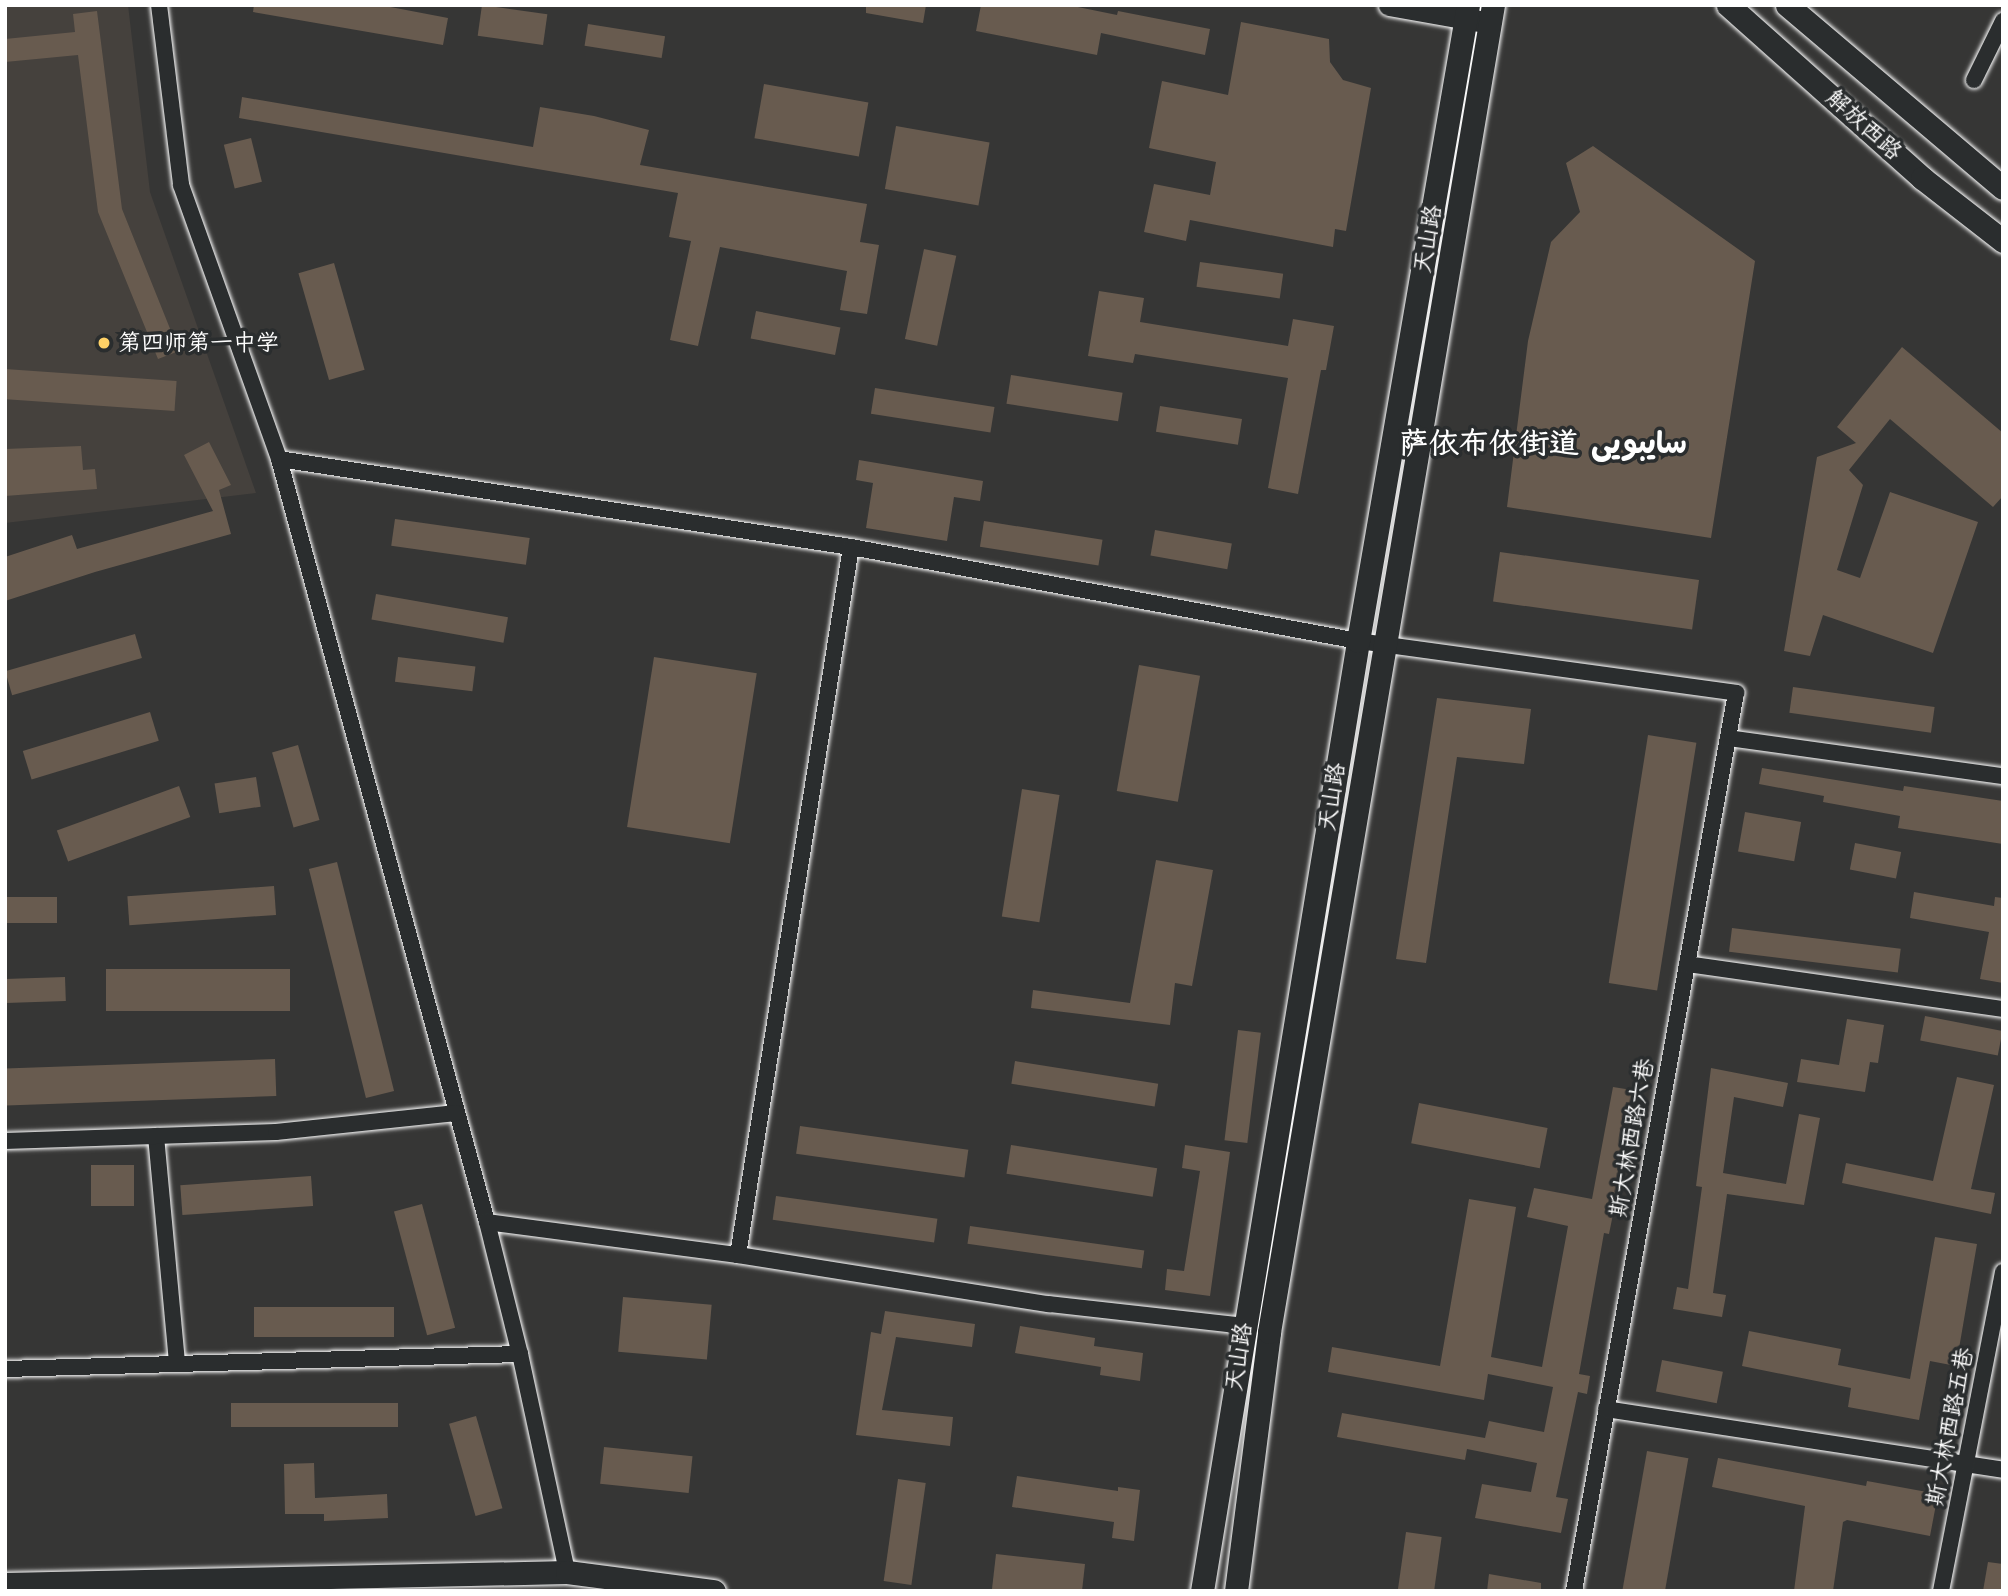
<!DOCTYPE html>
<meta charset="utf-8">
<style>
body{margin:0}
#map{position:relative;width:2008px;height:1596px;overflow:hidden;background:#363635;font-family:"Architects Daughter","Playpen Sans Arabic","LXGW WenKai TC",sans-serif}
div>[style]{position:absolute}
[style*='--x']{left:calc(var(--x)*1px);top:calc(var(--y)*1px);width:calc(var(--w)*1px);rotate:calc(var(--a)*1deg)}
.built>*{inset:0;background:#45413d}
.building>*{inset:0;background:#685b4f;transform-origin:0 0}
.roads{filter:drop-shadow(0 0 2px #fff) drop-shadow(0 0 2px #fff)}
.minor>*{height:16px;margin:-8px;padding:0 8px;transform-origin:8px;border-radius:8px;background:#2a2d2e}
.tertiary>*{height:21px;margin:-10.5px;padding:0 10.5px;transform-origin:10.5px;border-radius:10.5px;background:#2a2d2e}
.secondary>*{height:23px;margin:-11.5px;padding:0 11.5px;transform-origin:11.5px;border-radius:11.5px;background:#2a2d2e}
.dots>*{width:19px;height:19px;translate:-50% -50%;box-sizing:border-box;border:4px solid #2a2d2e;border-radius:50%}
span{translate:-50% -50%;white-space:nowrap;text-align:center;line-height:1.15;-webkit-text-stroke:7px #2a2d2e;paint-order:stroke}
.street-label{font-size:23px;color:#fff}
.poi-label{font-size:23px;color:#fff}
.left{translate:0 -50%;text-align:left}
.district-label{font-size:30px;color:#fff;font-weight:700}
.frame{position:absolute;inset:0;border:7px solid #fff;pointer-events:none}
</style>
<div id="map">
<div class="built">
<i style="clip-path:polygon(5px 5px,128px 5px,150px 192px,256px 493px,5px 523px)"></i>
</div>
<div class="building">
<i style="clip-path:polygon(254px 5px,380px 5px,448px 18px,443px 45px,253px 12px)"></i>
<i style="left:482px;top:5px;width:66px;height:31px;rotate:8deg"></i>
<i style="clip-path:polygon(866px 5px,926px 5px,923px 23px,866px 13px)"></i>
<i style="clip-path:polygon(981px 5px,1068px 5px,1117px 15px,1118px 11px,1210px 29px,1205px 55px,1101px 33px,1097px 55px,976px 31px)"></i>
<i style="clip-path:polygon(97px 11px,122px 209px,179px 351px,158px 359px,98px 212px,78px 55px,5px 62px,5px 39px,75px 32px,73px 14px)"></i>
<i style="clip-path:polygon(1241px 22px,1329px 39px,1330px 62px,1343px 80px,1371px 88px,1346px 231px,1335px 229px,1333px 247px,1190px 220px,1186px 241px,1144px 232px,1154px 184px,1210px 195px,1216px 162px,1149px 148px,1162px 81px,1228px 95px)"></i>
<i style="left:588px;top:24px;width:78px;height:22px;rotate:9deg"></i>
<i style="left:764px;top:84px;width:106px;height:55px;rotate:10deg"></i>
<i style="clip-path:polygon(242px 97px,533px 147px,540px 107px,594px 116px,649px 130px,640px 165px,867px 204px,860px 242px,879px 245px,867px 314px,840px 310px,847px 271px,720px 247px,698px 346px,670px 340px,691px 241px,669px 237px,678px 193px,239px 118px)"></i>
<i style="left:896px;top:126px;width:95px;height:64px;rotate:10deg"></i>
<i style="left:251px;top:138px;width:45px;height:28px;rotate:76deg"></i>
<i style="clip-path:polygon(1593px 146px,1755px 261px,1711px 538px,1507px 507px,1528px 341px,1551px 242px,1580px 212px,1566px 163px)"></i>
<i style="left:924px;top:249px;width:33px;height:92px;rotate:12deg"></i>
<i style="left:1200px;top:262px;width:84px;height:25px;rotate:8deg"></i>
<i style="left:334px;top:263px;width:111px;height:37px;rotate:74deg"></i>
<i style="clip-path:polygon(1099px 291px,1144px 298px,1140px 322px,1288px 346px,1293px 319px,1334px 326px,1326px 370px,1321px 370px,1298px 494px,1268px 488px,1288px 378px,1135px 354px,1133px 363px,1088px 356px)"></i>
<i style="left:756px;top:311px;width:86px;height:28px;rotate:11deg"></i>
<i style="clip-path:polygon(1902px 347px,2003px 433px,2003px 496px,1993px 507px,1890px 419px,1849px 470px,1863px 485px,1837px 570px,1860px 578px,1890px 492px,1978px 522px,1933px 653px,1823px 615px,1810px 656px,1784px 651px,1817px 457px,1856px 443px,1837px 427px)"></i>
<i style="left:5px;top:369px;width:172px;height:30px;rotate:4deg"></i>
<i style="left:1011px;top:375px;width:113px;height:29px;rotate:9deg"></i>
<i style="left:875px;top:388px;width:121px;height:26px;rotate:9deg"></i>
<i style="left:1160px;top:406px;width:83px;height:26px;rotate:9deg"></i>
<i style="clip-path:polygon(209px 442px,231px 485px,219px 490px,231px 534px,95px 572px,5px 601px,5px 557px,72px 535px,77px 549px,213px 511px,184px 455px)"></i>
<i style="clip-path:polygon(81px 446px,83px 470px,95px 469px,97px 489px,5px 496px,5px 449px)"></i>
<i style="clip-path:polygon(859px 460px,983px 481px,980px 501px,954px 497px,947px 541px,866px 528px,873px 483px,856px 480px)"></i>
<i style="left:395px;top:519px;width:136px;height:27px;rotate:8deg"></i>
<i style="left:984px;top:521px;width:120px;height:26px;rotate:9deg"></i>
<i style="left:1155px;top:530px;width:78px;height:26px;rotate:10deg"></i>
<i style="left:1500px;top:552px;width:201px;height:50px;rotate:8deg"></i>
<i style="left:376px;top:594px;width:134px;height:26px;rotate:10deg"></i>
<i style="left:135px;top:634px;width:25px;height:135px;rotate:74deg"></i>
<i style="left:398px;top:657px;width:78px;height:25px;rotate:7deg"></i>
<i style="left:654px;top:657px;width:104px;height:172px;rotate:9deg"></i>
<i style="left:1139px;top:665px;width:62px;height:128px;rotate:10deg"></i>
<i style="left:1793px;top:687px;width:143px;height:26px;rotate:8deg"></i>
<i style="clip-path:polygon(1437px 698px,1531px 709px,1524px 764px,1457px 757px,1426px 963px,1396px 959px)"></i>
<i style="left:150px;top:712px;width:30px;height:133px;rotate:73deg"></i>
<i style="left:1648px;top:735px;width:49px;height:251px;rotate:9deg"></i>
<i style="left:298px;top:745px;width:78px;height:27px;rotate:74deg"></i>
<i style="clip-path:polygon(1762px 768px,1903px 791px,1904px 786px,2003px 801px,2003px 844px,1898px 828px,1900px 816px,1823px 802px,1824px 796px,1759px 784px)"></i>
<i style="left:256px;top:777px;width:30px;height:42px;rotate:81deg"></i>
<i style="left:179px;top:786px;width:33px;height:130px;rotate:70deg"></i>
<i style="left:1022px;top:789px;width:38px;height:129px;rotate:9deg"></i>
<i style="left:1745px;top:812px;width:57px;height:40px;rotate:10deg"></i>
<i style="left:1855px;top:843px;width:47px;height:27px;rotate:11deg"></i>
<i style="clip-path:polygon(1156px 860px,1213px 870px,1192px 986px,1175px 983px,1170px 1025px,1031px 1008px,1033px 990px,1130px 1003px)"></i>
<i style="left:337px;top:862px;width:236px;height:29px;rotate:76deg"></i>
<i style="left:274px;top:886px;width:29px;height:147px;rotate:86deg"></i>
<i style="clip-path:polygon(1914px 892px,1994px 906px,1995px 897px,2003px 898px,2003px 983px,1980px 979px,1989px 932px,1910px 918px)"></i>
<i style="left:5px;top:897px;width:52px;height:26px"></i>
<i style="left:1732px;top:928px;width:170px;height:24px;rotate:7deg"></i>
<i style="left:290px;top:969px;width:42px;height:184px;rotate:90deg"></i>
<i style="left:65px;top:977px;width:24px;height:60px;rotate:88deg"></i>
<i style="left:1925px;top:1016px;width:79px;height:25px;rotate:11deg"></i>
<i style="clip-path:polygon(1847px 1019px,1884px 1025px,1878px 1063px,1870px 1062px,1865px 1092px,1797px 1082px,1801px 1059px,1839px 1065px)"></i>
<i style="left:1238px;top:1030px;width:23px;height:111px;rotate:7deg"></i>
<i style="left:275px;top:1059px;width:37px;height:270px;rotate:88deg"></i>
<i style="left:1015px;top:1061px;width:145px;height:23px;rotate:9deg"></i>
<i style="clip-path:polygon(1711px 1068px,1788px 1083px,1783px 1107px,1734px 1097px,1723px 1173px,1786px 1184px,1799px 1114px,1820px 1118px,1804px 1205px,1727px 1194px,1713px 1293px,1726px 1295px,1722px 1317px,1673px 1309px,1677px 1287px,1688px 1289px,1702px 1187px,1696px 1186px)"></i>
<i style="clip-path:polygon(1957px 1077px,1994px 1085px,1971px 1189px,1995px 1193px,1991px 1214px,1842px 1183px,1846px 1163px,1933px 1181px)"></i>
<i style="clip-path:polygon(1613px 1087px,1638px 1091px,1609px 1234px,1604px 1233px,1579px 1374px,1590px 1376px,1587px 1394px,1578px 1392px,1556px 1497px,1568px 1499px,1561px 1533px,1475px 1518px,1482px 1484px,1531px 1492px,1537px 1463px,1467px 1449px,1465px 1460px,1337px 1437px,1342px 1413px,1485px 1438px,1489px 1421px,1544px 1432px,1553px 1387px,1488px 1374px,1484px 1400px,1328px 1372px,1332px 1347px,1440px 1366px,1469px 1199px,1516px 1207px,1491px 1357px,1542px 1367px,1568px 1226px,1527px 1217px,1534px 1188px,1592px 1199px)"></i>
<i style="left:1419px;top:1103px;width:131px;height:41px;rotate:11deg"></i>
<i style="left:800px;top:1126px;width:170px;height:28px;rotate:8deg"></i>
<i style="left:1011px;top:1145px;width:148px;height:29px;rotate:9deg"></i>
<i style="clip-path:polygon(1185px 1145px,1230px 1152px,1210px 1296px,1165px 1290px,1167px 1269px,1184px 1271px,1200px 1171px,1182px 1168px)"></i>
<i style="left:91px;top:1165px;width:43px;height:41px"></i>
<i style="left:311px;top:1176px;width:30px;height:131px;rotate:86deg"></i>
<i style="left:776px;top:1196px;width:163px;height:24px;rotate:8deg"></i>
<i style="left:422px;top:1204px;width:128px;height:29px;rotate:75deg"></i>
<i style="left:970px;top:1226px;width:176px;height:18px;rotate:8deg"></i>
<i style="clip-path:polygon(1935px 1237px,1977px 1244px,1956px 1366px,1930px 1361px,1919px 1420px,1848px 1407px,1851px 1388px,1742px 1366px,1749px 1331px,1841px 1349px,1838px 1365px,1910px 1379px)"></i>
<i style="left:623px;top:1297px;width:89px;height:55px;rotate:5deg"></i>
<i style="left:394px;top:1307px;width:30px;height:140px;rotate:90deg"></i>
<i style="clip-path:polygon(885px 1311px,975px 1324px,972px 1347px,896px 1337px,882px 1410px,953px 1417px,950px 1446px,856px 1435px,871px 1332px,881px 1334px)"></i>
<i style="clip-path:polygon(1020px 1326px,1095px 1338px,1094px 1346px,1143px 1353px,1140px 1381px,1100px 1375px,1101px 1367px,1015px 1353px)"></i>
<i style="left:1662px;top:1360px;width:62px;height:32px;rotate:11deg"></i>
<i style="left:398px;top:1403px;width:24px;height:167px;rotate:90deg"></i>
<i style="left:476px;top:1416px;width:96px;height:28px;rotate:74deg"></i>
<i style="left:604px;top:1447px;width:89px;height:37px;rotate:6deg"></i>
<i style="left:1647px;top:1451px;width:42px;height:142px;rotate:10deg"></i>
<i style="clip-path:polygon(1718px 1458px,1866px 1486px,1867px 1481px,1938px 1494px,1930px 1536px,1847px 1520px,1843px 1522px,1833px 1591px,1794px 1591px,1805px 1506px,1712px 1487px)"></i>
<i style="clip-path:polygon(314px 1463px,315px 1498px,387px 1494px,388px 1518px,324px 1521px,324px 1514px,285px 1514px,284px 1464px)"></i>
<i style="clip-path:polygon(1017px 1476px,1118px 1491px,1118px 1487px,1140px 1490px,1134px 1541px,1112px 1538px,1114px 1522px,1012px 1507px)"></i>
<i style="left:898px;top:1479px;width:28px;height:103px;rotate:8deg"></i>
<i style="left:1406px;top:1532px;width:36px;height:60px;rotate:8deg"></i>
<i style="clip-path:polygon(996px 1554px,1085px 1564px,1082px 1591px,992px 1589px)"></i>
<i style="clip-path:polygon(1988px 1562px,2003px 1564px,2003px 1591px,1983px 1591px)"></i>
<i style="clip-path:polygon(1489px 1574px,1541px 1583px,1541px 1591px,1487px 1591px)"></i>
</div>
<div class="roads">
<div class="minor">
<i style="--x:159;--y:5;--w:181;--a:83"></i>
<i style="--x:181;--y:185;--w:291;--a:70.3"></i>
<i style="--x:279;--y:459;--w:791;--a:74.75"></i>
<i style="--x:487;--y:1222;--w:136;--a:76"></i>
<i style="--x:520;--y:1354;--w:223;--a:77.8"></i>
<i style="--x:1974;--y:80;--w:66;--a:-63.8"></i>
<i style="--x:279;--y:459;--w:579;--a:8.75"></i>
<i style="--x:851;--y:547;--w:516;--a:10.5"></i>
<i style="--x:1358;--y:641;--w:382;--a:7.8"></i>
<i style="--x:1736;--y:693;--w:912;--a:100.23"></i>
<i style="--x:1728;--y:738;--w:278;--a:7.9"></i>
<i style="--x:1687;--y:964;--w:319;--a:8.1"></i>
<i style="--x:156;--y:1136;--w:228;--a:84.7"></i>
<i style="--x:5;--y:1141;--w:271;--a:-1.9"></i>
<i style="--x:276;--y:1132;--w:181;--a:-6"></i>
<i style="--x:487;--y:1222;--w:253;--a:7.5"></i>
<i style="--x:738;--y:1255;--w:315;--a:9"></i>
<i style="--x:1049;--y:1304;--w:196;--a:6.4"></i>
<i style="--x:738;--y:1255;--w:717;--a:-80.93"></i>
<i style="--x:5;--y:1369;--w:515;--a:-1.67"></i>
<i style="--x:1606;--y:1409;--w:402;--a:8.7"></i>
<i style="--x:1941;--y:1591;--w:325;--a:-79"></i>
</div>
<div class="tertiary">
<i style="--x:1389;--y:5;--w:92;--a:10"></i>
</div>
<div class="secondary">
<i style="--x:1728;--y:5;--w:260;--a:41.7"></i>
<i style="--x:1922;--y:178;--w:103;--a:37.9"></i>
<i style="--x:1787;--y:5;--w:283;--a:40.3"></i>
<i style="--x:5;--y:1584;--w:562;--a:-1.22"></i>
<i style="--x:567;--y:1572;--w:148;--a:7.4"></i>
<i style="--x:1202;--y:1591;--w:963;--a:-80.67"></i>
<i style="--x:1358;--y:641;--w:645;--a:-80.19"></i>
<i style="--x:1236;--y:1591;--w:261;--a:-82.7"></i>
<i style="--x:1269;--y:1332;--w:1346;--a:-80.42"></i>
</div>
</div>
<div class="dots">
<i style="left:104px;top:343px;background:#ffd166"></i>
</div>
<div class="street-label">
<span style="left:1864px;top:125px;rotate:42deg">解放西路</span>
<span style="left:1428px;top:239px;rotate:-80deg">天山路</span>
<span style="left:1332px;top:797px;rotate:-81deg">天山路</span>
<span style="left:1632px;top:1138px;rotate:-80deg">斯大林西路六巷</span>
<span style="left:1239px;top:1357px;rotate:-81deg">天山路</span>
<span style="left:1950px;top:1427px;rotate:-79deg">斯大林西路五巷</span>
</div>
<div class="poi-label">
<span class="left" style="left:118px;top:343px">第四师第一中学</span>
</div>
<div class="district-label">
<span style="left:1543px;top:444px">萨依布依街道 سايبويى</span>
</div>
<div class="frame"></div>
</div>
